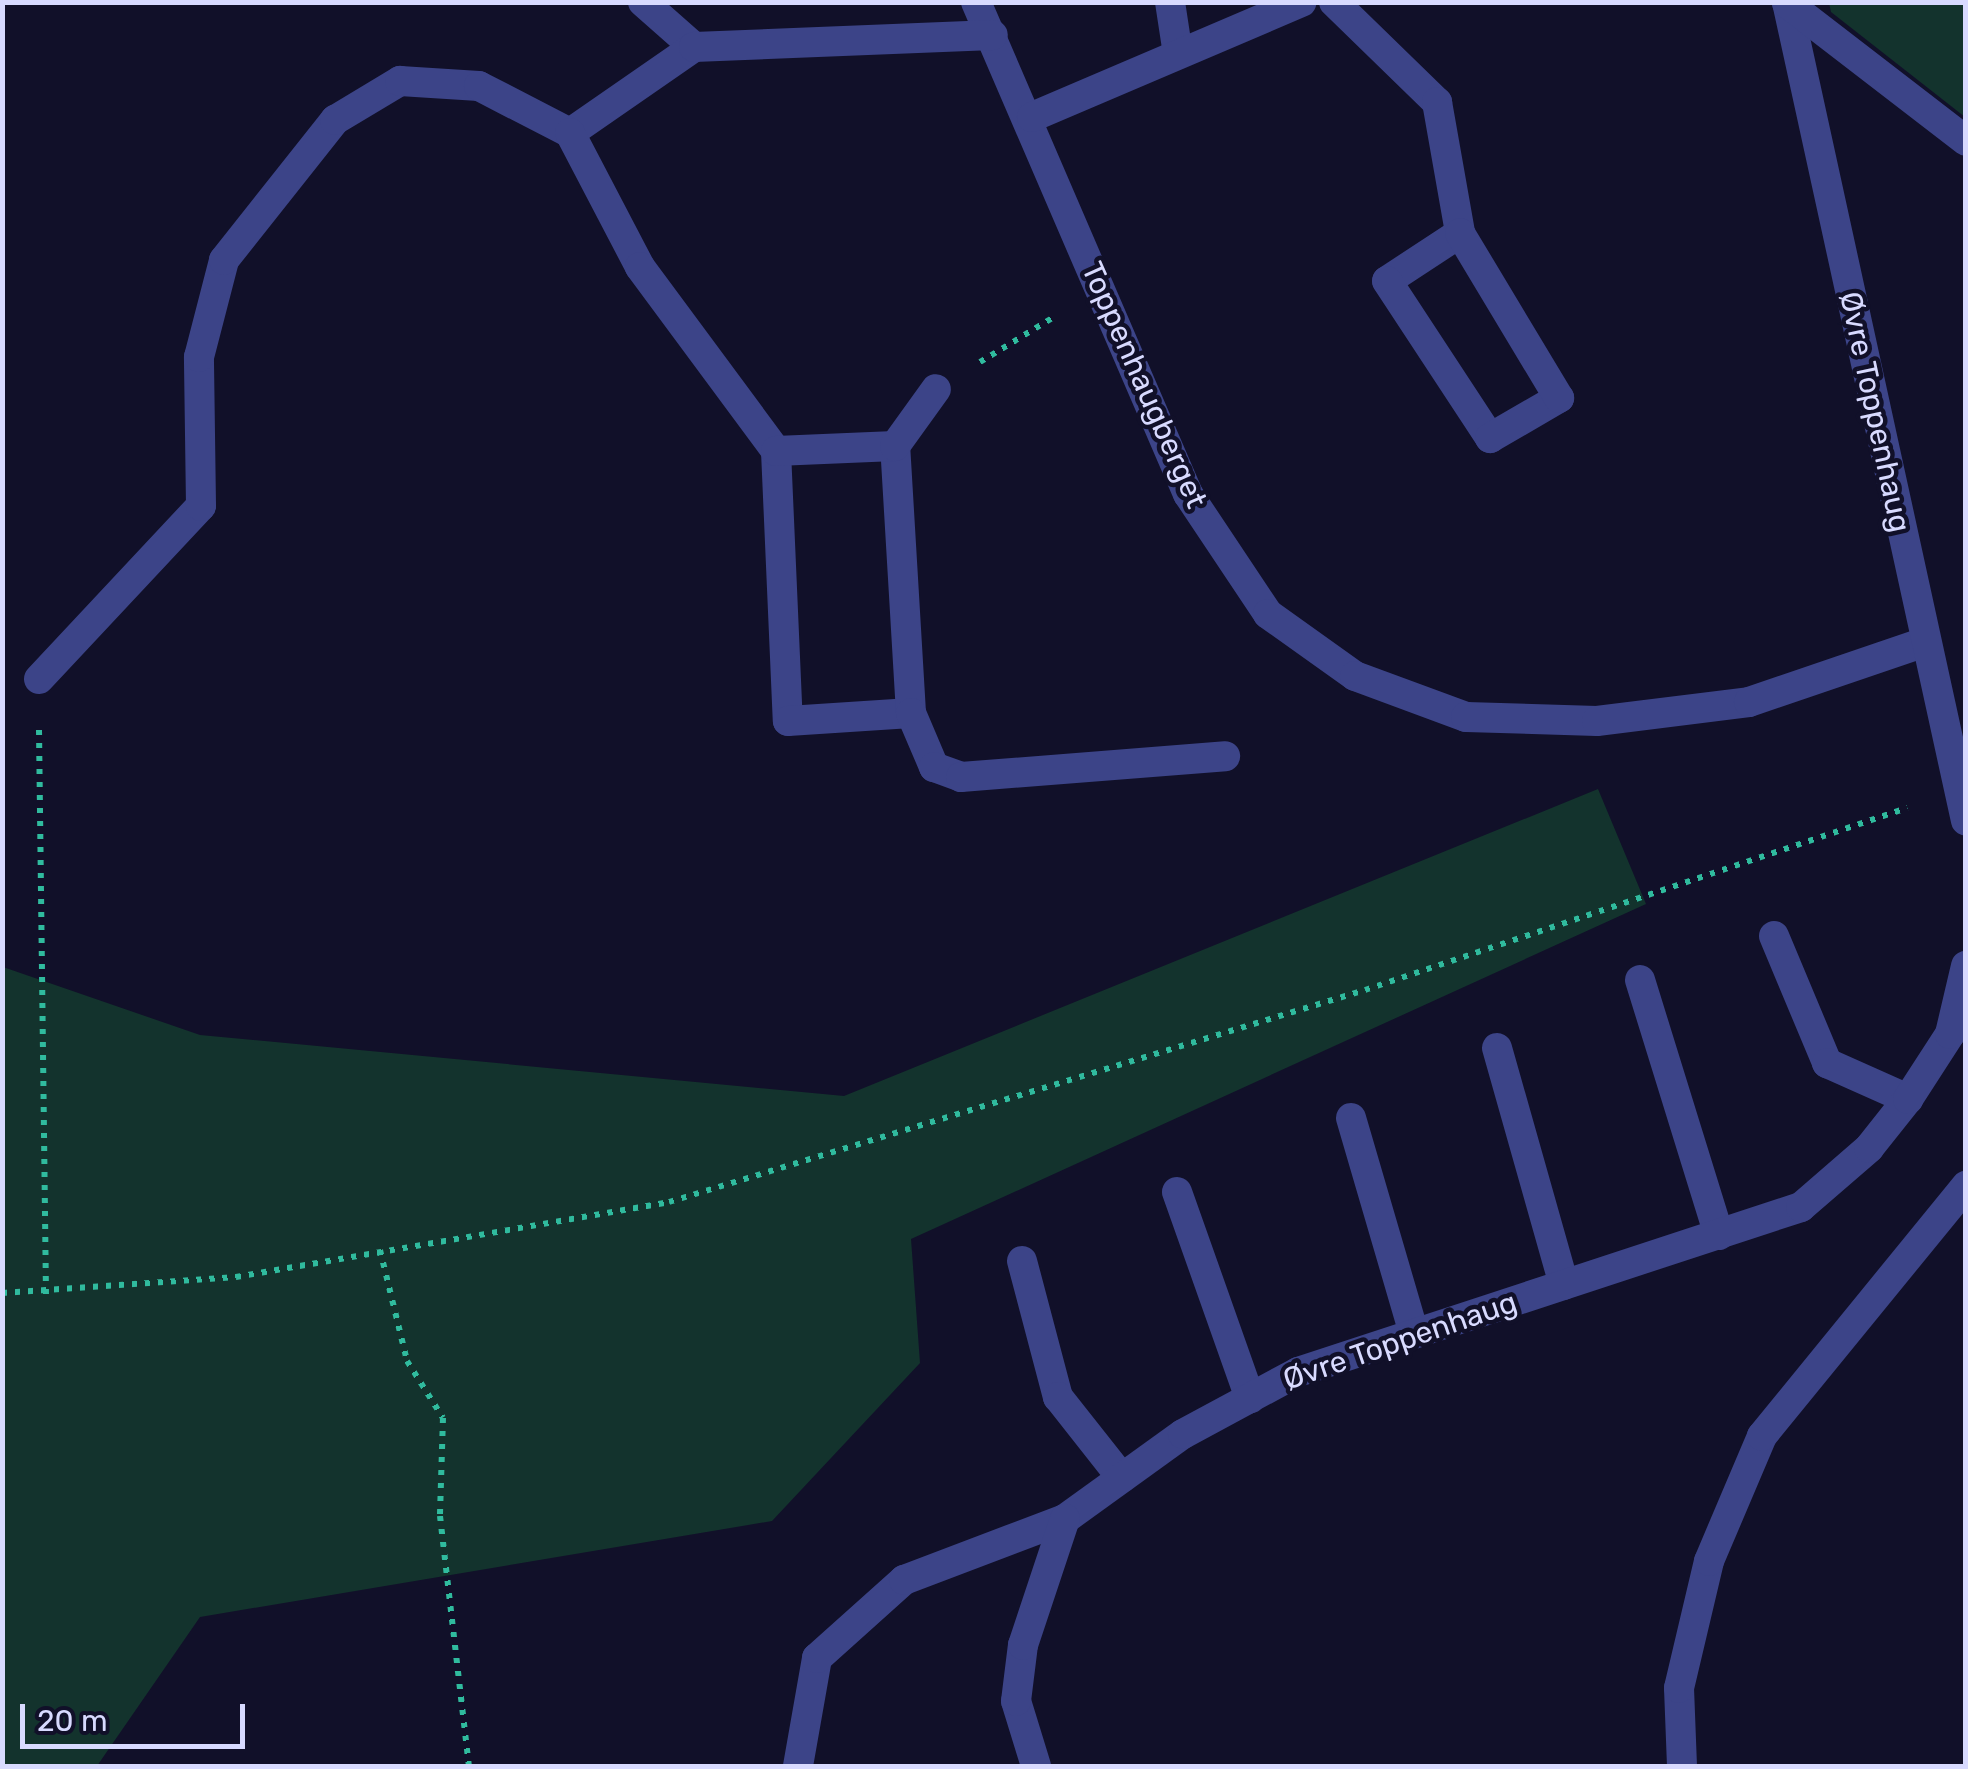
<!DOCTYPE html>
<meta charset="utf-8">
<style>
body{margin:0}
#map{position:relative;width:1968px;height:1769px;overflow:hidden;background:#111029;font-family:Rubik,sans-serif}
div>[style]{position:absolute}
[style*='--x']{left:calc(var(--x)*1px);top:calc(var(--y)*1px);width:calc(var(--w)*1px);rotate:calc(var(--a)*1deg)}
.green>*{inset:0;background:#13332d}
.path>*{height:6px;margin-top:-3px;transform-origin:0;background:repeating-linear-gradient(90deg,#30bb9e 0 5px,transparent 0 13px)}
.minor>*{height:30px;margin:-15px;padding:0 15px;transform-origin:15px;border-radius:15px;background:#3c4488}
span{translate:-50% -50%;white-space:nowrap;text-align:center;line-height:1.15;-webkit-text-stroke:9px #111029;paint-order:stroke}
.street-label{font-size:30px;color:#d8daff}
.frame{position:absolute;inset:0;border:5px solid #d8daff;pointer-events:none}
.scale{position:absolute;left:20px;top:1704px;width:225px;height:45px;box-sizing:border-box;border:5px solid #d8daff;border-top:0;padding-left:12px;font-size:30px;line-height:35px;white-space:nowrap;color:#d8daff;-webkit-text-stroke:8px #111029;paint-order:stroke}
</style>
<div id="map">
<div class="green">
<i style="clip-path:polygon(1829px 3px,1965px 3px,1965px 117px,1831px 12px)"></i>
<i style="clip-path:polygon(1598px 789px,1646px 904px,911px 1239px,920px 1363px,772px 1521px,200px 1617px,97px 1766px,3px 1766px,3px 967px,200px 1035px,844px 1096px)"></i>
</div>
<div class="path">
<i style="--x:980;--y:362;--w:87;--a:-31.3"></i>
<i style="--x:39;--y:730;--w:565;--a:89.29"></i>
<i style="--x:380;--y:1250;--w:114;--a:76.3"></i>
<i style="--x:407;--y:1361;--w:67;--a:57.7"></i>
<i style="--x:443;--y:1418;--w:98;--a:91.8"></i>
<i style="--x:440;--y:1516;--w:252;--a:83.4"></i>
<i style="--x:2;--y:1293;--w:235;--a:-3.9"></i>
<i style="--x:236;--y:1277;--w:439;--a:-9.8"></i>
<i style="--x:669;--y:1202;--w:728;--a:-16.94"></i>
<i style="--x:1365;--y:990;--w:572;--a:-18.56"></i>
</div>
<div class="minor">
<i style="--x:643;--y:2;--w:68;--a:41.4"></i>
<i style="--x:976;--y:2;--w:536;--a:66.69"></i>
<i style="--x:1188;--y:494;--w:144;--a:56.3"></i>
<i style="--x:1268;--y:614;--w:107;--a:35.5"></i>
<i style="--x:1355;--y:676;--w:118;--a:20.3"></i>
<i style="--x:1466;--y:717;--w:131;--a:1.7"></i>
<i style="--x:1597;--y:721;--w:153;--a:-7.1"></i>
<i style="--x:1749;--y:702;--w:186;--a:-18.8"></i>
<i style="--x:1170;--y:2;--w:47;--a:81.3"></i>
<i style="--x:1334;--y:2;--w:144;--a:44.2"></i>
<i style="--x:1437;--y:102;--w:133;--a:80"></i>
<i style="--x:1460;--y:233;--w:87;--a:146.7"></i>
<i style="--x:1387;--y:281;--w:188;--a:56.7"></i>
<i style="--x:1490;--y:438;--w:80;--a:-30.1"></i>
<i style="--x:1559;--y:398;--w:192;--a:-121"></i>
<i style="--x:1787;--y:2;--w:838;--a:77.67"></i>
<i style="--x:1787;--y:3;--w:226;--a:37.6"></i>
<i style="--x:1032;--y:117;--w:293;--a:-23.1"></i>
<i style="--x:570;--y:133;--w:151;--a:-34.7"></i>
<i style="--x:694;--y:47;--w:299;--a:-2.3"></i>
<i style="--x:776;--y:451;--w:270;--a:87.5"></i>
<i style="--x:788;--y:721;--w:123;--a:-3.7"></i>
<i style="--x:911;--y:713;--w:267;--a:-93.4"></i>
<i style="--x:39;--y:679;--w:237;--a:-46.9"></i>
<i style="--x:201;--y:506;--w:149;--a:-90.8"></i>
<i style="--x:199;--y:357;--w:100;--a:-75.5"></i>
<i style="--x:224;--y:260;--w:179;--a:-51.6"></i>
<i style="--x:335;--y:120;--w:76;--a:-31"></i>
<i style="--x:400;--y:81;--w:79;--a:3.6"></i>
<i style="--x:479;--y:86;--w:102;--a:27.3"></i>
<i style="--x:570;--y:133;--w:151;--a:62.4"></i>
<i style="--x:640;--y:267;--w:229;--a:53.5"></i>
<i style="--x:776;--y:451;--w:119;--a:-2.4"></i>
<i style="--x:895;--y:446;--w:70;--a:-54.3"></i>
<i style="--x:911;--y:713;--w:59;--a:66.9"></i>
<i style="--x:934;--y:767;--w:29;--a:20"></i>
<i style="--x:961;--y:777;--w:265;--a:-4.5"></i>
<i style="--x:1774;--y:936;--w:138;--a:67.3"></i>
<i style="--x:1827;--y:1063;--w:89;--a:24"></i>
<i style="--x:1640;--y:980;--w:267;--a:72.8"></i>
<i style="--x:1497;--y:1048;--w:246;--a:74.2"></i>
<i style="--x:1351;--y:1118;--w:224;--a:73.7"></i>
<i style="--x:1177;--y:1192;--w:219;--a:70.5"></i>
<i style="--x:1022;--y:1261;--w:141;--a:75.2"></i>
<i style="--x:1058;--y:1397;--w:103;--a:51.7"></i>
<i style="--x:798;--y:1766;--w:110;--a:-80"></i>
<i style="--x:817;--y:1658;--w:117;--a:-41.9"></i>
<i style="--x:904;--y:1580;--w:172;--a:-20.8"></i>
<i style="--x:1065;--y:1519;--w:145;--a:-35.8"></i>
<i style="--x:1183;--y:1434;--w:131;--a:-28.3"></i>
<i style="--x:1298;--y:1372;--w:529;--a:-18.16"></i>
<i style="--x:1801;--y:1207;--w:90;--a:-40.9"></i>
<i style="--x:1869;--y:1148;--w:63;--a:-51.5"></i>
<i style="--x:1908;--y:1099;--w:77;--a:-57.1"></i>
<i style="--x:1950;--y:1034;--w:70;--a:-76.8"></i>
<i style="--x:1036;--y:1766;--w:68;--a:-107.1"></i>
<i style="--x:1016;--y:1701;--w:56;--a:-82.9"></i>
<i style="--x:1023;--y:1645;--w:133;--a:-71.6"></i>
<i style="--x:1682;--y:1766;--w:78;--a:-92.2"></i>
<i style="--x:1679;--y:1688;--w:130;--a:-76.7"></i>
<i style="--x:1709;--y:1561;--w:136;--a:-67"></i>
<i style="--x:1762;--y:1436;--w:323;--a:-50.8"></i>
</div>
<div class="street-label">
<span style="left:1144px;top:385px;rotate:66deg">Toppenhaugberget</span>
<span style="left:1875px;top:412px;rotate:78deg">Øvre Toppenhaug</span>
<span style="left:1400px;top:1341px;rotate:-19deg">Øvre Toppenhaug</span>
</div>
<div class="frame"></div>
<div class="scale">20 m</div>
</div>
